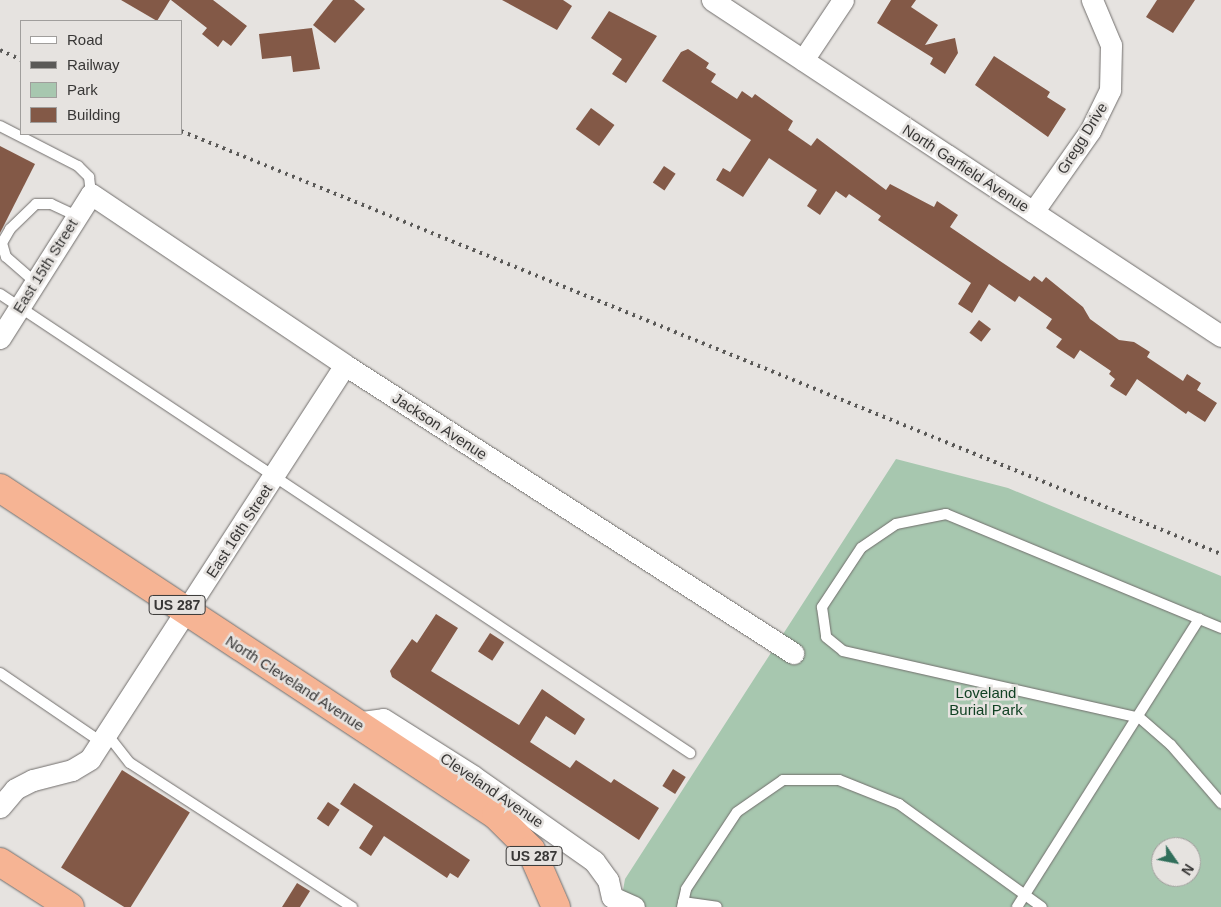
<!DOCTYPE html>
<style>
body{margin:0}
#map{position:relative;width:1221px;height:907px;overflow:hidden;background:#e6e3e0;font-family:Arial,sans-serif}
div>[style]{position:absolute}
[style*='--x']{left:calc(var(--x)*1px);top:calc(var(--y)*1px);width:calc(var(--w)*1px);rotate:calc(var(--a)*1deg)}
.green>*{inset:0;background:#a7c7af}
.building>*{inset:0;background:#835947;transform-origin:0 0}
.roads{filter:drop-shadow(0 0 1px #716e6c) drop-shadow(0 0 1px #716e6c)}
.lane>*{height:10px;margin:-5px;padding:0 5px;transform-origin:5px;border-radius:5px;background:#fff}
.street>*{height:21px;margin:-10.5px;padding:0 10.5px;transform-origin:10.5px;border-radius:10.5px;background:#fff}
.highway>*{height:28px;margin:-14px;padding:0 14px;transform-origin:14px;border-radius:14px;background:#f6b494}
.rail>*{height:4px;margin-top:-2px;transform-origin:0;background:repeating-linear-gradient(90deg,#5a5957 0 2.5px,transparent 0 7.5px)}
span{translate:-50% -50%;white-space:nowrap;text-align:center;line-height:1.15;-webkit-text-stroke:5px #e6e3e0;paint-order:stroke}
.shield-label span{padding:1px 4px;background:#e6e3e0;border:1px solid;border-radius:4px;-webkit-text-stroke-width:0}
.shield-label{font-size:14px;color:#383736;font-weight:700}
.street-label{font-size:15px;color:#383736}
.park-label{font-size:15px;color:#114224}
.legend{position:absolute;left:20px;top:20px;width:162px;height:115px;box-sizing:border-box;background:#e6e3e0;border:1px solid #a09e9c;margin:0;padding:6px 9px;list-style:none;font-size:15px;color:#383736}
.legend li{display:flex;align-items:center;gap:10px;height:25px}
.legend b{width:25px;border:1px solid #a09e9c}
.north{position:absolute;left:1151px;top:837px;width:50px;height:50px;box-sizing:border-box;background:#e6e3e0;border:1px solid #a09e9c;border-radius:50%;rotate:123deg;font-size:14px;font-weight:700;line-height:20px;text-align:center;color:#383736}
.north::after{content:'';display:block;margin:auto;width:18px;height:22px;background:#306e5a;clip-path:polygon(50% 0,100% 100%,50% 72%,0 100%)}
</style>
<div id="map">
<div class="green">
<i style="clip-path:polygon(evenodd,896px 459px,1008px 488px,1221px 576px,1221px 907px,620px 907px,625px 879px,896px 459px,1161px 847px,1191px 847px,1191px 877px,1161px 877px,1161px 847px)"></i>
</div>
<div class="building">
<i style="clip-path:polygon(121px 0,170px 0,157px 21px)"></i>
<i style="clip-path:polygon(171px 0,213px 0,247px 26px,231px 46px,223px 40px,218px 47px,202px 34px,207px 28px)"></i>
<i style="clip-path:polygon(333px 0,354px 0,365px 9px,335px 43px,313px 25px)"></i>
<i style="clip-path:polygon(502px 0,563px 0,572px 6px,557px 30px)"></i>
<i style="clip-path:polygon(891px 0,916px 0,911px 7px,938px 25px,925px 45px,955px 38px,958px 53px,945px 74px,930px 64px,933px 58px,877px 23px)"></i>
<i style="clip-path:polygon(1157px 0,1195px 0,1173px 33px,1146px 17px)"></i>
<i style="clip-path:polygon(609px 11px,657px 36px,626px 83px,612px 74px,622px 59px,591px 38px)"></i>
<i style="clip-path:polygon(312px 28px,320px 69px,293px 72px,291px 56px,262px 59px,259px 34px)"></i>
<i style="clip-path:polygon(688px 49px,709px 63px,706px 68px,716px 74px,711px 82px,737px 99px,742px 91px,752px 98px,755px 94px,793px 121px,788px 130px,811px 146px,817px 138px,886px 190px,890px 184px,934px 207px,937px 201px,958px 215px,950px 227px,1000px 261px,1030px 281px,1034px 276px,1042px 282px,1046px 277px,1083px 307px,1090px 319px,1119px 340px,1134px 342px,1150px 352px,1147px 357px,1183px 381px,1187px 374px,1201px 383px,1197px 390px,1217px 403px,1205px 422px,1188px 411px,1186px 414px,1137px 379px,1126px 396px,1110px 386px,1115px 379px,1109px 374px,1111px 371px,1080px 350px,1074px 359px,1056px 347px,1062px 339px,1046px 328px,1052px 319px,1019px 296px,1015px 302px,989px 284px,972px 313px,958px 304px,971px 283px,878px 220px,881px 216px,849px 194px,846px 198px,836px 191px,820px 215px,807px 206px,817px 190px,769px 158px,743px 197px,716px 180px,723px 168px,730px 172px,751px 140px,662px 81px,681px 52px)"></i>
<i style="clip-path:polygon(994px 56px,1050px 92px,1047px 97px,1066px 109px,1048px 137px,975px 85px)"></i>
<i style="left:591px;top:108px;width:29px;height:26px;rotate:36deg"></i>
<i style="clip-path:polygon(0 146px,35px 164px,0 233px)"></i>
<i style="left:664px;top:166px;width:14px;height:20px;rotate:34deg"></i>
<i style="left:979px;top:320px;width:15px;height:16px;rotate:37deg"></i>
<i style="clip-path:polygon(436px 614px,458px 628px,431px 671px,519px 725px,542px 689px,585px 719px,575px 735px,546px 716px,530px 742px,570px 768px,576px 760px,611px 783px,614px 779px,659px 808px,639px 840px,392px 677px,390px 671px,412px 639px,417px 643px)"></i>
<i style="left:490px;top:633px;width:17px;height:22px;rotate:33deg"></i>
<i style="left:673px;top:769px;width:15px;height:20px;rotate:32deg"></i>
<i style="left:122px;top:770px;width:80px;height:115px;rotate:32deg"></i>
<i style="clip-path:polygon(354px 783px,470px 860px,458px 878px,450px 873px,447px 878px,384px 836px,371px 856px,359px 848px,373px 826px,340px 804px)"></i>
<i style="left:328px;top:802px;width:14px;height:20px;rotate:34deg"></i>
<i style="clip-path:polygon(297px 883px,310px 891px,300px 907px,282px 907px)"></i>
</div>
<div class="roads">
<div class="lane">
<i style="--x:0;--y:126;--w:88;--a:27.1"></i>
<i style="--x:78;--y:166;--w:16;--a:45"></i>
<i style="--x:89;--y:177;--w:17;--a:83"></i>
<i style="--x:35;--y:282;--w:38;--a:-139"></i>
<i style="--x:6;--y:257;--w:15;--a:-106"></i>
<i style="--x:2;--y:243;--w:16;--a:-60"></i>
<i style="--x:10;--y:229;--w:36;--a:-44"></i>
<i style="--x:36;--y:204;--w:15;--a:0"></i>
<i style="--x:51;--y:204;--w:29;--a:25"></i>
<i style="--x:0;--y:294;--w:829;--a:33.63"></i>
<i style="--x:1221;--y:628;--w:298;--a:-157.5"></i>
<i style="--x:946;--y:514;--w:51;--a:168.7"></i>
<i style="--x:896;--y:524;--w:42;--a:145.6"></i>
<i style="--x:861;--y:548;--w:71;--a:123.5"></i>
<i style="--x:822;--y:607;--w:30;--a:82"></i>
<i style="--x:826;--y:637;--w:22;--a:39"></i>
<i style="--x:843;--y:651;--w:304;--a:12.7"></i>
<i style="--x:1140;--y:718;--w:41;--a:41.1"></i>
<i style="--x:1171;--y:745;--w:77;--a:49.2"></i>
<i style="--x:0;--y:673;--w:122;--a:34.3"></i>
<i style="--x:107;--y:734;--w:37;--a:52"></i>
<i style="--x:130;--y:763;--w:265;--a:33"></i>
<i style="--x:683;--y:902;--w:34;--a:8"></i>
<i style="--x:682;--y:907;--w:18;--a:-77"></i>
<i style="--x:686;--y:889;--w:92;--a:-56.5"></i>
<i style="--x:737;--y:812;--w:56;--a:-34.8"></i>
<i style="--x:783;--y:780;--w:56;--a:0"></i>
<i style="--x:839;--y:780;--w:65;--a:21.8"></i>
<i style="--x:899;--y:804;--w:176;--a:35.8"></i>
<i style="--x:1017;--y:907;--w:341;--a:-57.7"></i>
</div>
<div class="street">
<i style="--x:712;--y:0;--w:610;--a:33.43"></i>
<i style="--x:803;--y:60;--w:72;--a:-56.3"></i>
<i style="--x:1033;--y:212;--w:99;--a:-54.9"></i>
<i style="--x:1090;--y:131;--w:46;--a:-64"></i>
<i style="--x:1110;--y:90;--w:45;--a:-88.7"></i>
<i style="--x:1111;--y:45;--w:49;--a:-112.9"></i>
<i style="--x:0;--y:338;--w:170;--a:-57.7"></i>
<i style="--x:91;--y:194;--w:306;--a:33.9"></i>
<i style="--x:345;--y:365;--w:533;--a:32.74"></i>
<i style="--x:355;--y:723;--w:28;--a:-8"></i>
<i style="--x:383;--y:719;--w:107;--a:32.3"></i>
<i style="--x:473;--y:776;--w:148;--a:35.1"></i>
<i style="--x:594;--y:861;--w:24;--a:54"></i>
<i style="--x:608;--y:880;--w:17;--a:77"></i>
<i style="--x:0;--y:807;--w:23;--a:-50"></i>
<i style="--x:15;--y:789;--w:20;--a:-27"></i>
<i style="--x:33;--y:780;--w:40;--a:-14.4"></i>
<i style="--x:72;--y:770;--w:21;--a:-31"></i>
<i style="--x:90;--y:759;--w:469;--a:-57.1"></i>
<i style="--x:612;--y:897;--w:24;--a:24"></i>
</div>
<div class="highway">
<i style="--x:0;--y:488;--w:594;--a:33.4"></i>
<i style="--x:496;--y:815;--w:49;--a:45"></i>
<i style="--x:531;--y:850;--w:62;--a:66.3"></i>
<i style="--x:0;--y:862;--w:83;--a:32.7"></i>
</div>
</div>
<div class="rail">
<i style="--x:0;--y:50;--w:23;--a:25"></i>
<i style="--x:181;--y:131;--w:1123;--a:22.13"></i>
</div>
<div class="shield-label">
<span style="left:177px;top:605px">US 287</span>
<span style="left:534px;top:856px">US 287</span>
</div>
<div class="street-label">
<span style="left:1082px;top:138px;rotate:-58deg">Gregg Drive</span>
<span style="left:966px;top:168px;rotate:33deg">North Garfield Avenue</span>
<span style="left:45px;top:266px;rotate:-58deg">East 15th Street</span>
<span style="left:440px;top:426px;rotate:33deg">Jackson Avenue</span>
<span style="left:239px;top:531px;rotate:-57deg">East 16th Street</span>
<span style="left:295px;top:683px;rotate:33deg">North Cleveland Avenue</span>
<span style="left:492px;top:790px;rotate:34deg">Cleveland Avenue</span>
</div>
<div class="park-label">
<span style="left:986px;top:701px">Loveland<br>Burial Park</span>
</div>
<ul class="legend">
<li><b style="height:6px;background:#fff"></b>Road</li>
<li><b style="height:6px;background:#5a5957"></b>Railway</li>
<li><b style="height:14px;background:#a7c7af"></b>Park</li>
<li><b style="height:14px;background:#835947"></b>Building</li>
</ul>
<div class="north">N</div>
</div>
